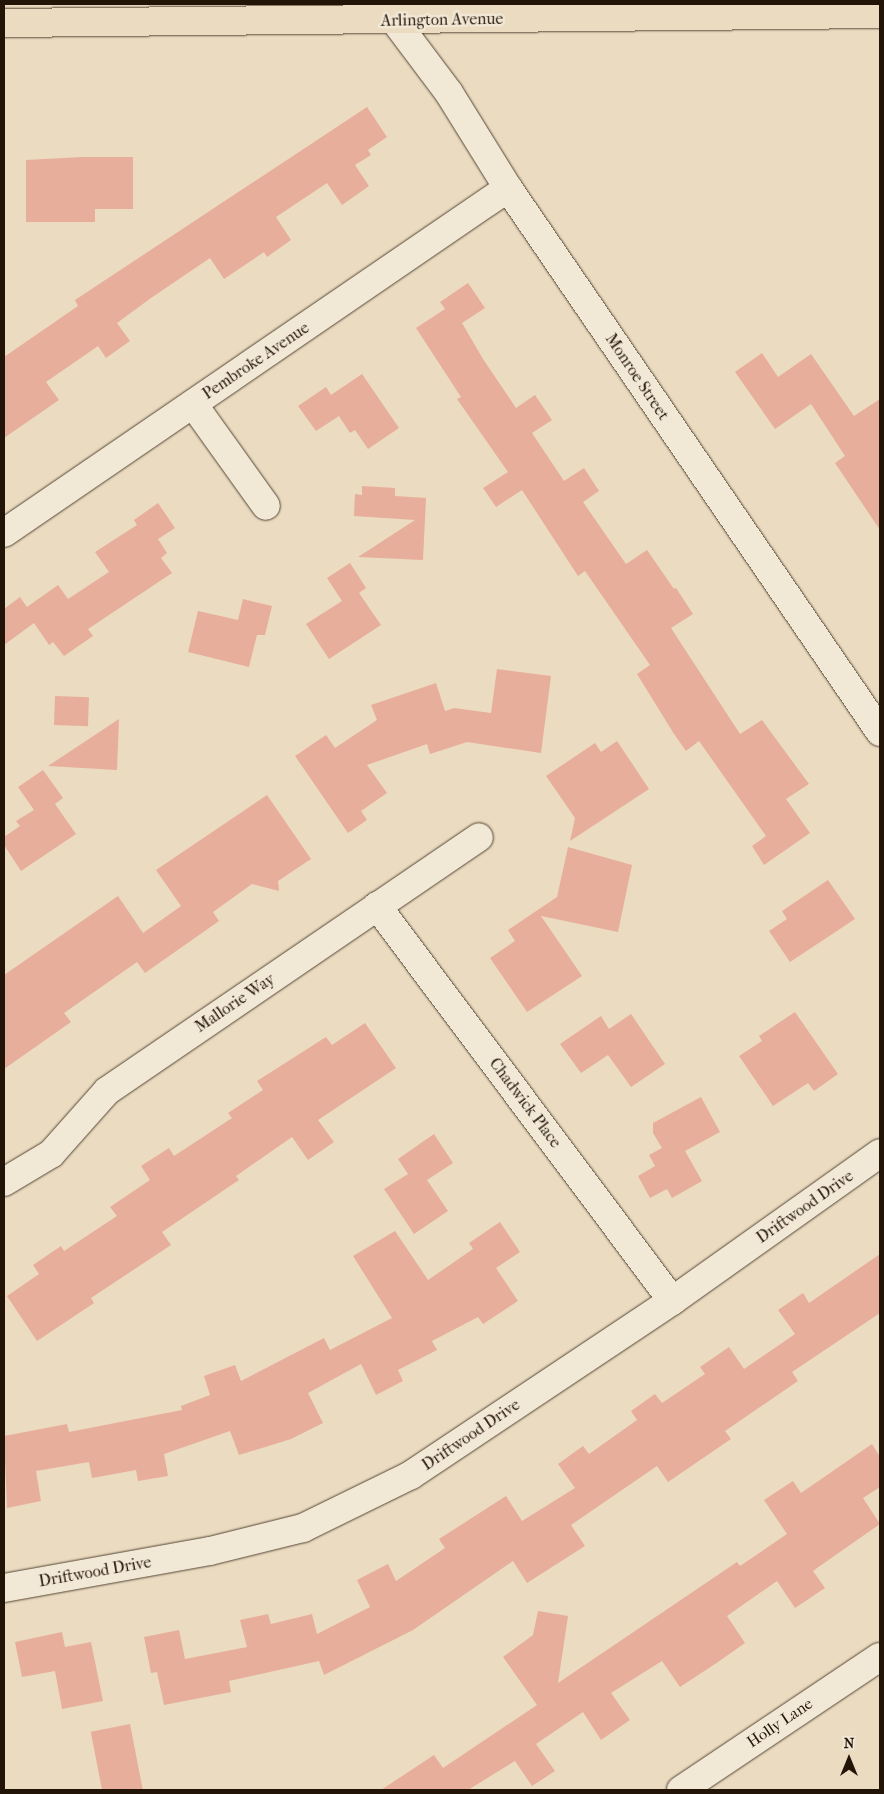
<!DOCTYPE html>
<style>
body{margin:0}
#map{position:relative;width:884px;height:1794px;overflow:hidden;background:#ebdbc0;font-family:"IM FELL French Canon",serif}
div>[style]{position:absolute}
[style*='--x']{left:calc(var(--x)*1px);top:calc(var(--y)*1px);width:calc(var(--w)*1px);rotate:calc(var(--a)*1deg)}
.building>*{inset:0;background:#e8ae9c;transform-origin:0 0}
.roads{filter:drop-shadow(0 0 1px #554636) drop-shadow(0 0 1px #554636)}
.minor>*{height:28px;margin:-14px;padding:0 14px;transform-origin:14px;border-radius:14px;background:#f2e8d6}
.major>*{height:28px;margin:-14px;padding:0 14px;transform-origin:14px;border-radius:14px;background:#ebdbc0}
span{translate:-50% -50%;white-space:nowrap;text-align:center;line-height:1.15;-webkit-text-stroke:5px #f2e8d6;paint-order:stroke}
.street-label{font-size:16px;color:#231408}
.frame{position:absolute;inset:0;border:5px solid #231408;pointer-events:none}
.north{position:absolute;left:824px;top:1734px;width:50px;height:50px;-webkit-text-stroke:4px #f2e8d6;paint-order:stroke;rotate:0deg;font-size:14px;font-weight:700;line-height:20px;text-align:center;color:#231408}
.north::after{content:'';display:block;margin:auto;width:18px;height:22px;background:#231408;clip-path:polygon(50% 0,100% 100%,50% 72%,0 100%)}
</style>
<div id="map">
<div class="building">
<i style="clip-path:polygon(367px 107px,387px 137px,368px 150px,371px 155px,355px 165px,369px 186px,342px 205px,327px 183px,276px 217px,291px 240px,267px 257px,264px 252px,224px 279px,210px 258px,151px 298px,117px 323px,130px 341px,106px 358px,98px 346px,46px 382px,59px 400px,4px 438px,4px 357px,78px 306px,75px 300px)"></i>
<i style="clip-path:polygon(82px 157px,133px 157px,133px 209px,95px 209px,95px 222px,26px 222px,26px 160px)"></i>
<i style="clip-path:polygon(468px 283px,485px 308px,462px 323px,483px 359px,516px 408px,535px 395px,552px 420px,532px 433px,564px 481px,584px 468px,599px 491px,583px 502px,626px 564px,647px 550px,674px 589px,676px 588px,693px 614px,671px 628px,740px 734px,762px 720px,809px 784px,786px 799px,810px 833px,764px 865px,752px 846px,766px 836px,699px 741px,686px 751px,674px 734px,637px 674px,650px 665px,585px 571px,578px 576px,522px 490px,496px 507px,483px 488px,508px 472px,457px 399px,461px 397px,416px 328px,445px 309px,440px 302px)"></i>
<i style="clip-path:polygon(762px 353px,778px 377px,811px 354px,854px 416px,880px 399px,880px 530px,835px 463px,845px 456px,811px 404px,775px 429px,735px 372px)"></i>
<i style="clip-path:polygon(362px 374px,399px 428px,368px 449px,355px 430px,350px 433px,339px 416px,316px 431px,298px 406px,326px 387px,331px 395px)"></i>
<i style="clip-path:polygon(362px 486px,395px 488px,395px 496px,426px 498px,423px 560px,358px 557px,415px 520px,354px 516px,355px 494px,362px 495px)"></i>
<i style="clip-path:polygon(158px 503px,175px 528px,158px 539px,167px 553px,161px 558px,172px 573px,88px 629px,93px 636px,64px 656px,53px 642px,49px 645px,34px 623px,4px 645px,4px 609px,20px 597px,27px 607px,58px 585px,68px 599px,109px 572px,95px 552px,137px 525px,134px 520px)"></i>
<i style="clip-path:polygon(350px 563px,366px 588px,359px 593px,381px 625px,329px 659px,306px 624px,342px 601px,327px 578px)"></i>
<i style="clip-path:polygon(243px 599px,272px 606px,265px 635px,257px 635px,249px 667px,188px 652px,198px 611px,238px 620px)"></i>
<i style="clip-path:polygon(497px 669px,551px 676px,541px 753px,467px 742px,430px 754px,427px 744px,367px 765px,387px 793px,361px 811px,367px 820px,348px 833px,295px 756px,326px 735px,335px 748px,377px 720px,371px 705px,436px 683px,445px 711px,454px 708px,491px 713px)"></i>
<i style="left:55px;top:696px;width:34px;height:29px;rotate:2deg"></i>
<i style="clip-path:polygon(119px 719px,117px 770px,48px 766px)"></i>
<i style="clip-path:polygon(617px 741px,649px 789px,570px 841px,575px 818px,546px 776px,595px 743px,601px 752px)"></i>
<i style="clip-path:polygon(43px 770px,63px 798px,55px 804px,76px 834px,21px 871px,4px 845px,4px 837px,20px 826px,16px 821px,34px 810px,18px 787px)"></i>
<i style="clip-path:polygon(267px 795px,311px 859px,278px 881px,279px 891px,252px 884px,213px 912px,219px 921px,145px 973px,137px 962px,64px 1013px,71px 1022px,4px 1069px,4px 975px,118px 896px,143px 933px,181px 906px,156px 870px)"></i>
<i style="clip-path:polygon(568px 847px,632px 865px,618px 932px,541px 916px,582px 976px,527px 1012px,490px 958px,515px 941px,508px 930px,557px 897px)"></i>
<i style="clip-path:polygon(828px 880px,855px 919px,790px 962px,769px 931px,787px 919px,782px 911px)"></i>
<i style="clip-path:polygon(795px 1012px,838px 1074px,814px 1091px,808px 1083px,773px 1106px,739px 1056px,762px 1041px,759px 1036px)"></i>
<i style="clip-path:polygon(631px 1014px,665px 1064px,631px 1087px,608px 1055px,581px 1073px,560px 1044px,601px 1016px,609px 1029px)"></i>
<i style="clip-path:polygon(365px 1023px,396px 1068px,318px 1120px,334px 1142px,308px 1160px,292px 1137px,236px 1176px,239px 1180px,162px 1232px,171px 1245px,91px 1298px,94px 1303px,37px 1341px,7px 1296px,39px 1274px,33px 1265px,61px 1246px,64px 1251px,117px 1216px,110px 1207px,150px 1180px,141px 1166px,169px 1148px,174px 1156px,232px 1118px,228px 1113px,263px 1090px,257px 1081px,326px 1037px,332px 1045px)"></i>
<i style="clip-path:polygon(701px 1097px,720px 1132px,685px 1151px,702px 1181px,672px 1198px,667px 1189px,650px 1198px,638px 1176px,655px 1166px,649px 1155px,662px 1148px,653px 1133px,653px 1123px)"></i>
<i style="clip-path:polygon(434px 1134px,453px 1163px,427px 1180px,448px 1211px,414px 1234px,384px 1189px,408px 1174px,398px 1159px)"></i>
<i style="clip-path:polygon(500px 1222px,520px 1252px,496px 1268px,518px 1301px,483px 1324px,478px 1317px,432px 1341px,437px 1350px,398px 1370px,403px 1381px,376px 1395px,361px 1364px,308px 1393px,323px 1423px,291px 1439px,239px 1455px,230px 1431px,164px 1454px,168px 1476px,138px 1481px,136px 1470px,92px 1478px,89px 1462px,36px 1471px,41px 1501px,7px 1508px,4px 1436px,67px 1424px,69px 1432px,182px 1410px,181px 1406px,210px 1395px,204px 1376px,235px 1365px,241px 1381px,324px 1338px,330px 1350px,392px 1318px,353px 1256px,395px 1231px,428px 1280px,473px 1249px,469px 1243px)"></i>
<i style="clip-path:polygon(880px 1254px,880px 1313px,792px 1372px,798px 1381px,725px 1431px,731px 1439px,668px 1482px,657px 1466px,571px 1525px,585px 1546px,527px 1583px,513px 1561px,413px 1630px,324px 1675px,319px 1661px,229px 1681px,231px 1692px,164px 1705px,157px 1672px,151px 1673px,144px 1637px,179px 1630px,185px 1659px,247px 1647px,240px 1620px,268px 1614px,271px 1624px,312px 1614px,317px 1634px,370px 1607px,357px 1580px,388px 1564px,396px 1581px,445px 1548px,439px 1539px,506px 1496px,522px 1521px,575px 1488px,558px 1464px,583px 1446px,589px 1454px,637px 1420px,631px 1411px,655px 1394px,662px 1403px,705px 1374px,700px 1367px,729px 1347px,744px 1369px,795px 1334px,778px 1310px,803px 1293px,809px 1303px)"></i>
<i style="clip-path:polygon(872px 1444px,880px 1457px,880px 1487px,863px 1498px,880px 1524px,817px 1568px,813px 1571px,825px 1588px,795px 1608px,777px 1581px,727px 1616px,745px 1643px,718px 1662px,680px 1687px,662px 1661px,611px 1693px,630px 1720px,601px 1740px,583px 1712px,536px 1744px,555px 1771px,532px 1786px,515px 1761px,468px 1790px,381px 1790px,434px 1755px,443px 1768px,537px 1705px,503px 1657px,533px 1635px,538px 1611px,568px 1616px,558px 1683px,737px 1562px,740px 1566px,787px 1534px,764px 1500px,793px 1481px,801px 1493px)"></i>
<i style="clip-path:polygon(62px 1632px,65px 1647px,91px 1642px,103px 1701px,62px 1709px,55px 1671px,22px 1677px,15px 1642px)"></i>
<i style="left:130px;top:1724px;width:67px;height:40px;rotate:79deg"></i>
</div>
<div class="roads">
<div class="minor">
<i style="--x:388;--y:4;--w:18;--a:68"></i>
<i style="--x:395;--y:21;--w:90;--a:53.1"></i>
<i style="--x:449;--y:93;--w:112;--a:58.2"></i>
<i style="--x:508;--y:188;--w:659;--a:55.63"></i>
<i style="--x:193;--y:404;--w:125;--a:54.4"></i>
<i style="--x:4;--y:533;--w:611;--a:-34.39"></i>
<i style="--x:377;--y:906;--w:493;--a:53.2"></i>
<i style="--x:4;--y:1182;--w:55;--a:-30.8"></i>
<i style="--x:51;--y:1154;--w:84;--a:-48.4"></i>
<i style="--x:107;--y:1091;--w:450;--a:-34.3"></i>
<i style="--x:4;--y:1588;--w:209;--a:-10.2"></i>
<i style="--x:210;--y:1551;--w:96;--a:-13.9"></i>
<i style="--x:303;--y:1528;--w:120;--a:-26.1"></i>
<i style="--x:411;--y:1475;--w:314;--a:-33.7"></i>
<i style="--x:672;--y:1301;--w:255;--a:-35.4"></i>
<i style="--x:681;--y:1790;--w:239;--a:-33.8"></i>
</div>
<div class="major">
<i style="--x:4;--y:23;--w:876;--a:-0.59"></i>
</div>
</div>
<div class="street-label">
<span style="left:442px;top:20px;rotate:-1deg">Arlington Avenue</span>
<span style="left:256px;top:361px;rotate:-34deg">Pembroke Avenue</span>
<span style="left:637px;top:377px;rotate:56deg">Monroe Street</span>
<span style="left:235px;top:1003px;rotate:-34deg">Mallorie Way</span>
<span style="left:525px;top:1103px;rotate:53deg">Chadwick Place</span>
<span style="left:805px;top:1207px;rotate:-35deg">Driftwood Drive</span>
<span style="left:471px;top:1435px;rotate:-34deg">Driftwood Drive</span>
<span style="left:95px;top:1572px;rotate:-10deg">Driftwood Drive</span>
<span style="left:780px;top:1723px;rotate:-34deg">Holly Lane</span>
</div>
<div class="frame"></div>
<div class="north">N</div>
</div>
